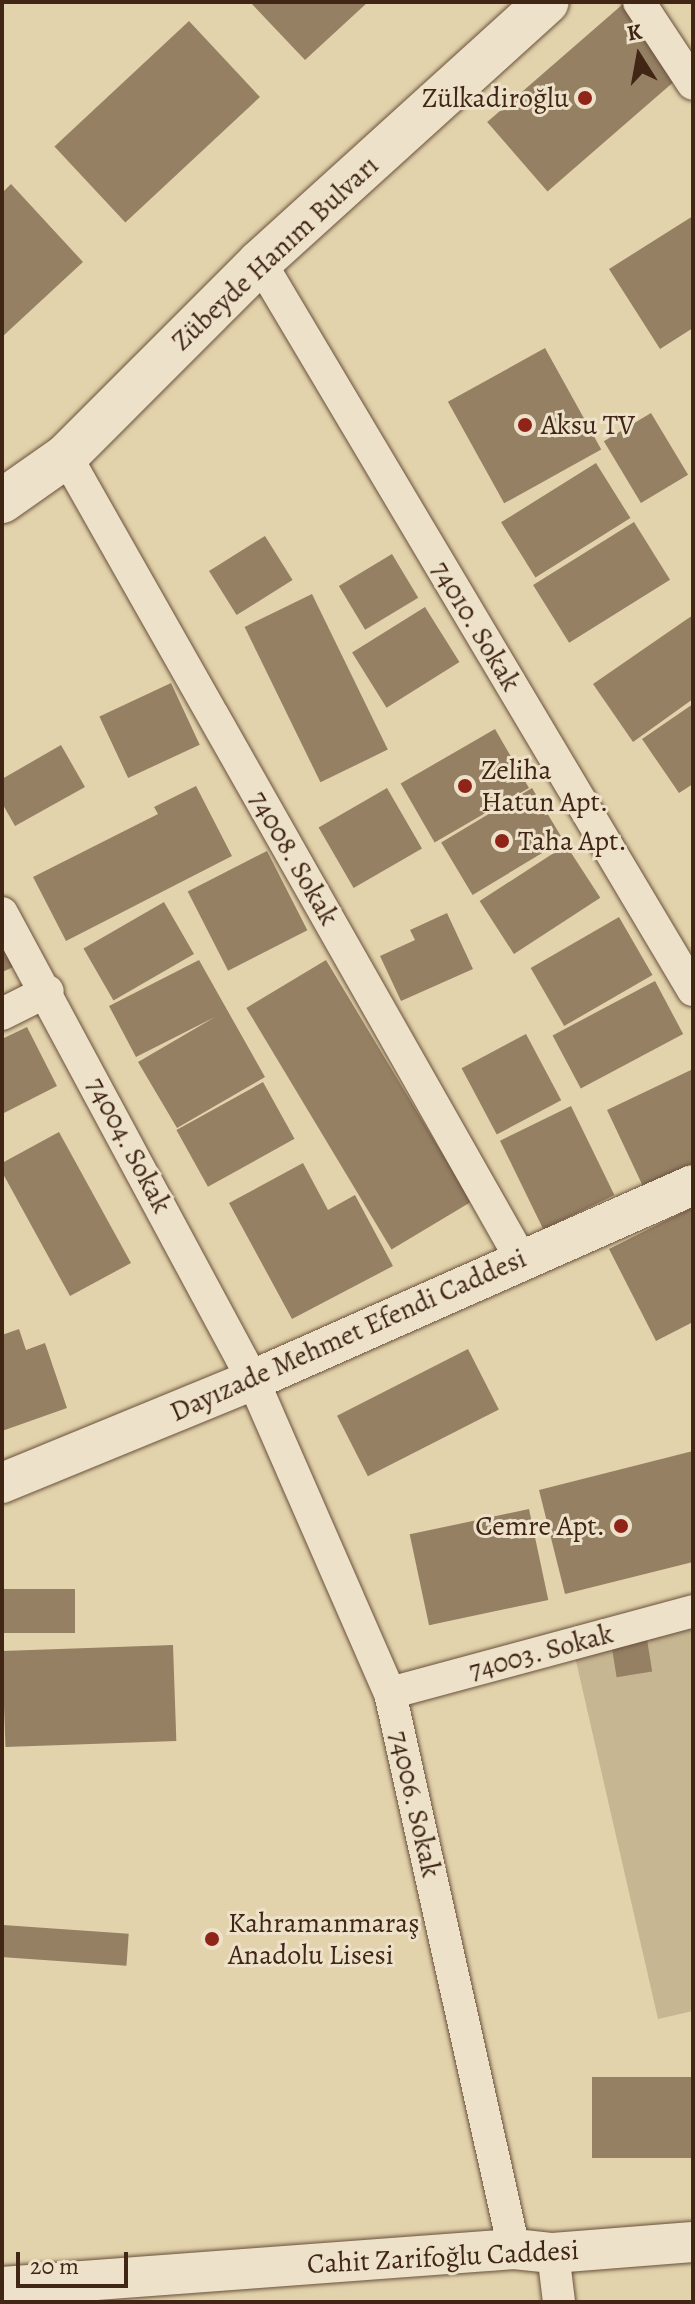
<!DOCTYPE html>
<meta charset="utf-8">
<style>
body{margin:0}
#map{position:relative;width:695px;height:2304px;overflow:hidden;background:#e3d3ac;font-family:Alegreya,serif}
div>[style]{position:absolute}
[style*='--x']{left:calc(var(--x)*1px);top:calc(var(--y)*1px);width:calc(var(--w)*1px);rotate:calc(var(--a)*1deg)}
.green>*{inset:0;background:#c7b692}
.building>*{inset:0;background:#958064;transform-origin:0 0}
.roads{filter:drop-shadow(0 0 2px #6a513c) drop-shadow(0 0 2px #6a513c)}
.minor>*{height:32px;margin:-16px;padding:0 16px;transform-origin:16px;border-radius:16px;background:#ede2c9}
.tertiary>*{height:40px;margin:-20px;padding:0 20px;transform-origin:20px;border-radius:20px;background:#ede2c9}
.secondary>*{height:44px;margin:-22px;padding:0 22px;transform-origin:22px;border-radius:22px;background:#ede2c9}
.dots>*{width:22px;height:22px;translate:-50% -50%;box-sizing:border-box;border:4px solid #ede2c9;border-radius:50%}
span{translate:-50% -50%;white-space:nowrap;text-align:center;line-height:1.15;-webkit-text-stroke:6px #ede2c9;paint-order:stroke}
.poi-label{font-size:28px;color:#412616}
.right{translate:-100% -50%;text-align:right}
.left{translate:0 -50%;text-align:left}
.street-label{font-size:28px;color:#412616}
.frame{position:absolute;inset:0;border:4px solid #412616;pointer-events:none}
.north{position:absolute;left:599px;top:16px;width:80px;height:80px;-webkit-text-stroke:6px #ede2c9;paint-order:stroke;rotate:349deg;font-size:22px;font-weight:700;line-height:32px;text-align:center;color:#412616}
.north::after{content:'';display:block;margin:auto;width:28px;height:36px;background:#412616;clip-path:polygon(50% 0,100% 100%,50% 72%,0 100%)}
.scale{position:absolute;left:16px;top:2252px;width:112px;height:36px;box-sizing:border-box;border:4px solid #412616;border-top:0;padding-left:10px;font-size:24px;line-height:28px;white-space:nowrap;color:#412616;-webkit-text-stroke:6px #ede2c9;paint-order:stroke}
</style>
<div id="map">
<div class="green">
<i style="clip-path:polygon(693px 1616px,693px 2011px,658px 2019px,573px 1648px)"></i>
</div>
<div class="building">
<i style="clip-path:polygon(250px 2px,368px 2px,305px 60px)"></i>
<i style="left:623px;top:4px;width:92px;height:180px;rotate:49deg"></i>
<i style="left:189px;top:21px;width:104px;height:184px;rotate:47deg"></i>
<i style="clip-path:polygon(11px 184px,83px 262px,2px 337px,2px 193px)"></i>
<i style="clip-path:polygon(693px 216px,693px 328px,660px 349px,609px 269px)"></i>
<i style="left:545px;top:348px;width:116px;height:111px;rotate:61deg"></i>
<i style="left:651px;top:413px;width:72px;height:55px;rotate:59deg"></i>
<i style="left:596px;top:463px;width:65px;height:112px;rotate:58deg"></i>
<i style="left:634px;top:522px;width:68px;height:119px;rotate:58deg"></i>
<i style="left:265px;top:536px;width:52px;height:66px;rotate:58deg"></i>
<i style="left:392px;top:554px;width:51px;height:62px;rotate:59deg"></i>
<i style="left:312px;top:594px;width:173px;height:75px;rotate:64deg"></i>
<i style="left:425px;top:607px;width:65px;height:86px;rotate:58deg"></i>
<i style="clip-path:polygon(693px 615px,693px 699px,633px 742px,593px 684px)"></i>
<i style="left:171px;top:683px;width:68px;height:79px;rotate:65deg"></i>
<i style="clip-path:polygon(693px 704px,693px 784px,679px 793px,642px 739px)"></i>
<i style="left:495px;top:729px;width:68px;height:109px;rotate:60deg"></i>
<i style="clip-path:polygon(61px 745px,85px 787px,15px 826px,2px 803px,2px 779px)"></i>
<i style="clip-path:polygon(196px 786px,232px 856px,66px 941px,33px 877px,158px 814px,154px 807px)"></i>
<i style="left:387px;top:788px;width:70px;height:79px;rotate:60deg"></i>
<i style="left:532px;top:788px;width:61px;height:106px;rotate:59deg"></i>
<i style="left:566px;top:845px;width:63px;height:103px;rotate:57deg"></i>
<i style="left:267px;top:851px;width:89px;height:89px;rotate:63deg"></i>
<i style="left:164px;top:902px;width:60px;height:93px;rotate:60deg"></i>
<i style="clip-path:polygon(447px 913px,473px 969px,401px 1001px,380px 956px,415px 940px,410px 930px)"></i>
<i style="left:619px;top:917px;width:67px;height:102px;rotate:60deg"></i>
<i style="clip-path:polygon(2px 932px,18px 965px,2px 972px)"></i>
<i style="clip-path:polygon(199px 960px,265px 1077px,177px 1128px,138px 1062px,215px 1017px,136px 1057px,109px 1006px)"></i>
<i style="left:326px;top:960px;width:282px;height:93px;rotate:59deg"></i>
<i style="left:655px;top:981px;width:60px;height:116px;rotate:62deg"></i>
<i style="clip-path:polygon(27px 1027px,57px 1086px,2px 1114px,2px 1039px)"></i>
<i style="left:526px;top:1034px;width:75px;height:73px;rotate:62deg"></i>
<i style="clip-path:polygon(693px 1069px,693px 1178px,649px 1199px,607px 1110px)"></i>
<i style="left:263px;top:1082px;width:65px;height:99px;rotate:61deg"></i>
<i style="left:571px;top:1106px;width:99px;height:79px;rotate:64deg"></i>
<i style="clip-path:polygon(59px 1132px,131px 1263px,70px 1296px,2px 1172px,2px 1163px)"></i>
<i style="clip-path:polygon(303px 1163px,328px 1210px,355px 1195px,393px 1266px,292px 1319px,229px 1203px)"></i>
<i style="clip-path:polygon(693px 1207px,693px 1322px,656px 1341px,609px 1249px)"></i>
<i style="clip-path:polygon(19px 1329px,26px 1350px,45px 1343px,67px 1408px,2px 1431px,2px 1335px)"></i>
<i style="left:468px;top:1349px;width:68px;height:147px;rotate:63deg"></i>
<i style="clip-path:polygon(693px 1451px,693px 1562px,565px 1594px,539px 1490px)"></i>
<i style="left:529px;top:1509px;width:93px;height:122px;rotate:78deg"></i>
<i style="left:75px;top:1589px;width:44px;height:73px;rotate:90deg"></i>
<i style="left:647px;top:1639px;width:33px;height:36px;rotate:81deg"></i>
<i style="left:173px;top:1645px;width:96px;height:171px;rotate:88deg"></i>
<i style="left:3px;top:1925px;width:126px;height:32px;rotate:4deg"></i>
<i style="left:693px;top:2077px;width:81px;height:101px;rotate:90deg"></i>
</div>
<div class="roads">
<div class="minor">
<i style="--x:639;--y:2;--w:98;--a:56.6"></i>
<i style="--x:260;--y:262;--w:847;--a:59.26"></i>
<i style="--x:66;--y:456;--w:923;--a:60.46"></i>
<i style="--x:2;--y:913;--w:530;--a:61.74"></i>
<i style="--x:253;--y:1380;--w:342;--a:66.4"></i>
<i style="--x:390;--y:1693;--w:570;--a:77.43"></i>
<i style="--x:2;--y:1014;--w:51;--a:-26.6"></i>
<i style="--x:390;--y:1693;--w:314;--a:-15.1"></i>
<i style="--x:553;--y:2253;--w:49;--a:83"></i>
</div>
<div class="tertiary">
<i style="--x:2;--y:1483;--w:271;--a:-22.3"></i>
<i style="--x:253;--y:1380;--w:481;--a:-23.9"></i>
<i style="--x:2;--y:2287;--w:513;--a:-4.24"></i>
<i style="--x:514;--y:2249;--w:39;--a:6"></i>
<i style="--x:553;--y:2253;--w:140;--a:-4.5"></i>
</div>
<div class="secondary">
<i style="--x:2;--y:501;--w:78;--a:-35.1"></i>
<i style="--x:66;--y:456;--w:274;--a:-45"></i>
<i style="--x:260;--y:262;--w:387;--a:-42.2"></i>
</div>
</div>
<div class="dots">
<i style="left:585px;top:98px;background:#8f2418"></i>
<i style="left:525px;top:425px;background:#8f2418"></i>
<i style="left:465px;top:786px;background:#8f2418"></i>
<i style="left:502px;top:841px;background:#8f2418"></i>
<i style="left:621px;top:1526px;background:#8f2418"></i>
<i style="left:212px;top:1939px;background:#8f2418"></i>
</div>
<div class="poi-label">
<span class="right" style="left:569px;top:98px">Zülkadiroğlu</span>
<span class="left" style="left:541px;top:425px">Aksu TV</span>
<span class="left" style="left:481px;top:786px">Zeliha<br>Hatun Apt.</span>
<span class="left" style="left:518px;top:841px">Taha Apt.</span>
<span class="right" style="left:605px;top:1526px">Cemre Apt.</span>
<span class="left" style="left:228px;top:1939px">Kahramanmaraş<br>Anadolu Lisesi</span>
</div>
<div class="street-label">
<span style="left:275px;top:253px;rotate:-43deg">Zübeyde Hanım Bulvarı</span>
<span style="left:476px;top:626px;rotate:59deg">74010. Sokak</span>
<span style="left:294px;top:858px;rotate:60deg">74008. Sokak</span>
<span style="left:129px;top:1145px;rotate:62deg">74004. Sokak</span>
<span style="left:348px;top:1335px;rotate:-24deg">Dayızade Mehmet Efendi Caddesi</span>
<span style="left:541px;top:1652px;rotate:-15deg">74003. Sokak</span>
<span style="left:415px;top:1804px;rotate:77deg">74006. Sokak</span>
<span style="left:443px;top:2257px;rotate:-3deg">Cahit Zarifoğlu Caddesi</span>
</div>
<div class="frame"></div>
<div class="north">K</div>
<div class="scale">20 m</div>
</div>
